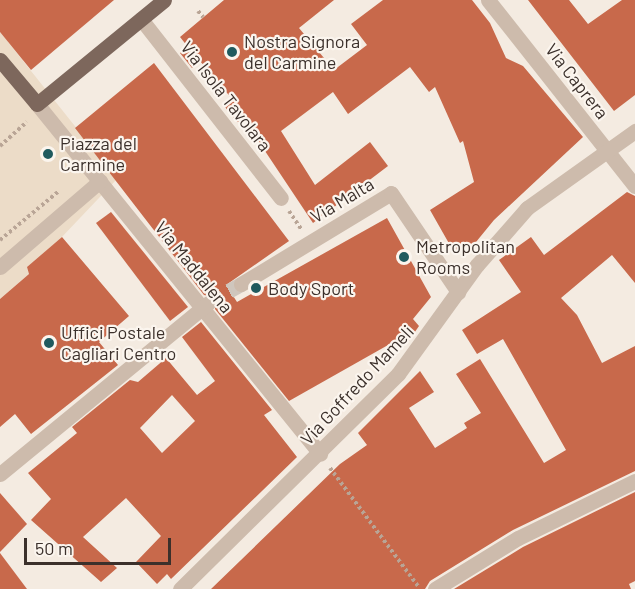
<!DOCTYPE html>
<style>
body{margin:0}
#map{position:relative;width:635px;height:589px;overflow:hidden;background:#f4ebe1;font-family:Barlow,sans-serif}
div>[style]{position:absolute}
[style*='--x']{left:calc(var(--x)*1px);top:calc(var(--y)*1px);width:calc(var(--w)*1px);rotate:calc(var(--a)*1deg)}
.plaza>*{inset:0;background:#ecdcc8}
.building>*{inset:0;background:#c8694b}
.minor-tunnel>*{height:15px;margin-top:-7.5px;transform-origin:0;background:repeating-linear-gradient(90deg,#cfc6bd 0 15px,transparent 0 23px)}
.path>*{height:4px;margin-top:-2px;transform-origin:0;background:repeating-linear-gradient(90deg,#b9a596 0 3px,transparent 0 6px)}
.minor>*{height:15px;margin:-7.5px;padding:0 7.5px;transform-origin:7.5px;border-radius:7.5px;background:#cdbbac}
.major>*{height:15px;margin:-7.5px;padding:0 7.5px;transform-origin:7.5px;border-radius:7.5px;background:#7d675c}
.dots>*{width:16px;height:16px;translate:-50% -50%;box-sizing:border-box;border:3px solid #fbf5ee;border-radius:50%}
span{translate:-50% -50%;white-space:nowrap;text-align:center;line-height:1.15;-webkit-text-stroke:4.5px #fbf5ee;paint-order:stroke}
.poi-label{font-size:18px;color:#3b302b}
.left{translate:0 -50%;text-align:left}
.street-label{font-size:18px;color:#3b302b}
.scale{position:absolute;left:24px;top:538px;width:147px;height:27px;box-sizing:border-box;border:3px solid #3b302b;border-top:0;padding-left:8px;font-size:18px;line-height:21px;white-space:nowrap;color:#3b302b;-webkit-text-stroke:4px #fbf5ee;paint-order:stroke}
</style>
<div id="map">
<div class="plaza">
<i style="clip-path:polygon(0 32px,117px 179px,60px 239px,27px 267px,29px 274px,0 299px)"></i>
</div>
<div class="building">
<i style="clip-path:polygon(0 0,114px 0,31px 70px,0 32px)"></i>
<i style="clip-path:polygon(224px 0,334px 0,299px 28px,334px 70px,367px 45px,351px 24px,383px 0,472px 0,490px 23px,506px 58px,523px 66px,583px 137px,494px 220px,476px 242px,455px 254px,430px 210px,474px 182px,463px 141px,460px 143px,435px 87px,429px 92px,410px 67px,348px 114px,333px 92px,281px 131px,315px 185px,370px 142px,388px 166px,313px 223px,245px 121px,237px 122px,225px 107px,233px 100px,200px 61px,192px 68px,180px 53px,188px 47px,180px 37px)"></i>
<i style="clip-path:polygon(528px 0,569px 0,588px 24px,622px 0,635px 0,635px 95px,614px 111px)"></i>
<i style="clip-path:polygon(154px 63px,289px 241px,226px 285px,237px 302px,387px 218px,431px 297px,413px 319px,419px 326px,408px 342px,404px 336px,289px 401px,215px 309px,216px 297px,204px 295px,75px 128px)"></i>
<i style="clip-path:polygon(627px 192px,635px 196px,635px 283px,612px 255px,561px 298px,577px 315px,602px 363px,635px 346px,635px 471px,513px 530px,430px 581px,425px 589px,211px 589px,340px 464px,367px 445px,358px 433px,420px 371px,434px 392px,409px 408px,435px 448px,467px 428px,464px 423px,481px 413px,456px 374px,480px 359px,544px 463px,566px 450px,503px 339px,477px 354px,462px 330px,521px 292px,499px 260px,531px 237px,544px 255px)"></i>
<i style="clip-path:polygon(111px 212px,188px 307px,170px 321px,96px 223px)"></i>
<i style="clip-path:polygon(62px 237px,129px 316px,99px 342px,118px 365px,31px 434px,15px 414px,0 427px,0 299px,29px 274px,27px 267px)"></i>
<i style="clip-path:polygon(evenodd,201px 322px,272px 410px,264px 415px,297px 457px,171px 579px,167px 574px,157px 584px,136px 562px,161px 536px,126px 498px,83px 537px,117px 568px,101px 582px,31px 520px,51px 499px,28px 473px,77px 433px,72px 427px,130px 380px,138px 382px,166px 358px,197px 395px,215px 381px,182px 337px,201px 322px,172px 395px,195px 421px,162px 453px,140px 428px,172px 395px)"></i>
<i style="clip-path:polygon(635px 492px,635px 581px,629px 584px,631px 589px,454px 589px,523px 547px)"></i>
<i style="clip-path:polygon(0 493px,27px 524px,0 552px)"></i>
<i style="clip-path:polygon(0 553px,27px 589px,0 589px)"></i>
</div>
<div class="minor-tunnel">
<i style="--x:209;--y:302;--w:37;--a:-29"></i>
</div>
<div class="path">
<i style="--x:198;--y:11;--w:8;--a:50"></i>
<i style="--x:0;--y:146;--w:36;--a:-42"></i>
<i style="--x:289;--y:211;--w:23;--a:56"></i>
<i style="--x:0;--y:240;--w:77;--a:-39.7"></i>
<i style="--x:330;--y:468;--w:147;--a:53.3"></i>
</div>
<div class="minor">
<i style="--x:488;--y:0;--w:237;--a:51.7"></i>
<i style="--x:141;--y:19;--w:227;--a:52"></i>
<i style="--x:37;--y:104;--w:450;--a:51"></i>
<i style="--x:0;--y:267;--w:132;--a:-40.7"></i>
<i style="--x:241;--y:284;--w:175;--a:-31.2"></i>
<i style="--x:391;--y:193;--w:120;--a:55.9"></i>
<i style="--x:0;--y:474;--w:269;--a:-39.4"></i>
<i style="--x:180;--y:589;--w:306;--a:-44.6"></i>
<i style="--x:398;--y:374;--w:135;--a:-54.1"></i>
<i style="--x:477;--y:265;--w:76;--a:-48.7"></i>
<i style="--x:527;--y:208;--w:133;--a:-35.5"></i>
<i style="--x:435;--y:589;--w:97;--a:-31.6"></i>
<i style="--x:518;--y:538;--w:130;--a:-26"></i>
</div>
<div class="major">
<i style="--x:0;--y:60;--w:57;--a:49.9"></i>
<i style="--x:37;--y:104;--w:164;--a:-39.3"></i>
</div>
<div class="dots">
<i style="left:232px;top:52px;background:#1f5a5e"></i>
<i style="left:48px;top:154px;background:#1f5a5e"></i>
<i style="left:404px;top:257px;background:#1f5a5e"></i>
<i style="left:256px;top:288px;background:#1f5a5e"></i>
<i style="left:49px;top:343px;background:#1f5a5e"></i>
</div>
<div class="poi-label">
<span class="left" style="left:244px;top:52px">Nostra Signora<br>del Carmine</span>
<span class="left" style="left:60px;top:154px">Piazza del<br>Carmine</span>
<span class="left" style="left:416px;top:257px">Metropolitan<br>Rooms</span>
<span class="left" style="left:268px;top:288px">Body Sport</span>
<span class="left" style="left:61px;top:343px">Uffici Postale<br>Cagliari Centro</span>
</div>
<div class="street-label">
<span style="left:577px;top:81px;rotate:52deg">Via Caprera</span>
<span style="left:226px;top:96px;rotate:52deg">Via Isola Tavolara</span>
<span style="left:342px;top:200px;rotate:-31deg">Via Malta</span>
<span style="left:194px;top:267px;rotate:51deg">Via Maddalena</span>
<span style="left:357px;top:385px;rotate:-47deg">Via Goffredo Mameli</span>
</div>
<div class="scale">50 m</div>
</div>
